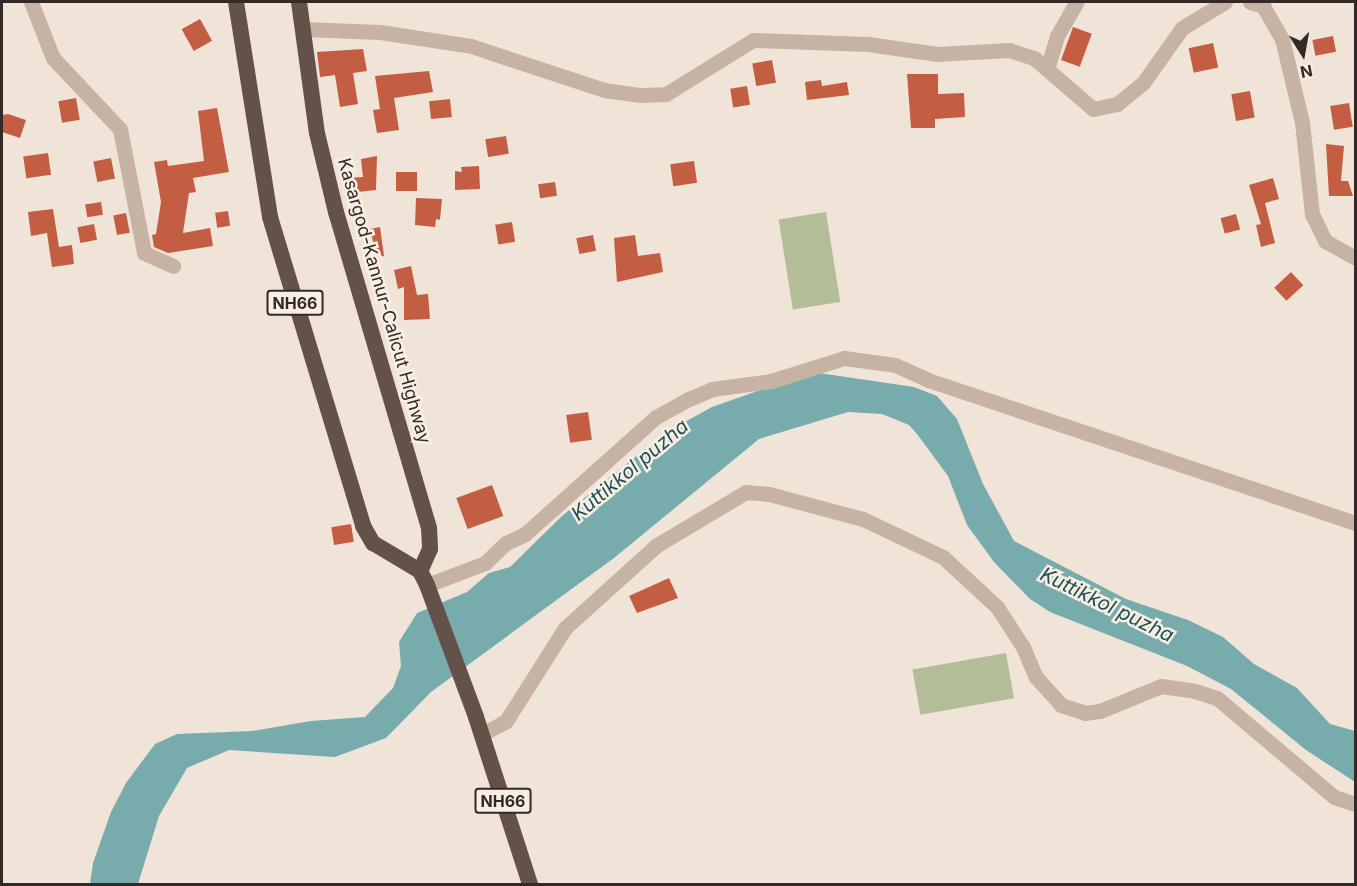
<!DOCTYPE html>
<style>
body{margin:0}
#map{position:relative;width:1357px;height:886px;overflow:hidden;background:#f0e4d8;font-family:Inter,sans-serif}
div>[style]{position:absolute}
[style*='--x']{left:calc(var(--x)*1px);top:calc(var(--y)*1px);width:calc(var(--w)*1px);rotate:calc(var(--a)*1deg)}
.green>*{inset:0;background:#b3be98;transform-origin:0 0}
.water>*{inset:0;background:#78acac}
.building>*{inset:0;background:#c35e43;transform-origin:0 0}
.minor>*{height:15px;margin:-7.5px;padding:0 7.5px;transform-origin:7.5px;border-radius:7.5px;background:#c7b3a4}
.trunk>*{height:16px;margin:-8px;padding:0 8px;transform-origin:8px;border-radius:8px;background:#64524a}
span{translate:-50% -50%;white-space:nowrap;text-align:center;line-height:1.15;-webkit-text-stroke:5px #f8eee4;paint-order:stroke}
.shield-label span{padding:2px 4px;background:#f8eee4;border:2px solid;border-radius:4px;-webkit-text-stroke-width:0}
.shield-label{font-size:16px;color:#332926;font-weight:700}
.street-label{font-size:18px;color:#332926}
.water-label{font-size:20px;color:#1d5153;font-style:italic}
.frame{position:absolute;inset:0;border:3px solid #332926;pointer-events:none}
.north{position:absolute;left:1273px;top:24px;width:60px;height:60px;-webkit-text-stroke:4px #f8eee4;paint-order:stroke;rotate:169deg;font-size:16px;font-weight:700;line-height:24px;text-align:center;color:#332926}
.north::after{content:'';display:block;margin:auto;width:21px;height:27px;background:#332926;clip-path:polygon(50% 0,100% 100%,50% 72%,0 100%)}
</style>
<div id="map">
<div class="green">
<i style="left:826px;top:212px;width:91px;height:48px;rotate:81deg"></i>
<i style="left:1006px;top:653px;width:46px;height:95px;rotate:80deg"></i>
</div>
<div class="water">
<i style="clip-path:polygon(812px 372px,914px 387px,937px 396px,957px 419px,983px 484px,1014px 541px,1126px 599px,1188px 620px,1223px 637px,1254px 664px,1297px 688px,1330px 724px,1355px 731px,1355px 782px,1306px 750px,1231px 689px,1187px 666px,1050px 612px,1030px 599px,994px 562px,967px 525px,948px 476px,917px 434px,909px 425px,882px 414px,848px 412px,759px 439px,614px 558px,431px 692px,386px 738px,335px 757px,229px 750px,187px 768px,159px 816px,138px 884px,90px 884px,93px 863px,111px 812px,126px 783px,155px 744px,177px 734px,252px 731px,311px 721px,365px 717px,393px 688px,401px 666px,399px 642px,417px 613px,467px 592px,489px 573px,510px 567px,562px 516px,665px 433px,712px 407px)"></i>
</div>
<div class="building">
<i style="left:200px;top:19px;width:25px;height:21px;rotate:61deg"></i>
<i style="left:1073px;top:27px;width:20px;height:35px;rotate:20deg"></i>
<i style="left:1333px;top:36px;width:16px;height:21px;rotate:79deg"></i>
<i style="left:1213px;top:43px;width:25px;height:25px;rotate:78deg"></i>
<i style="clip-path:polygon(363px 49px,367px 71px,353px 73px,358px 104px,340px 107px,335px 75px,320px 77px,317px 52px)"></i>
<i style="left:772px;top:60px;width:23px;height:20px;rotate:80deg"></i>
<i style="clip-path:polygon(429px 71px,433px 92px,394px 98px,399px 130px,377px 133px,373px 110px,380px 109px,375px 76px)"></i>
<i style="clip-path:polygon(907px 74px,938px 74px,938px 94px,964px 93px,965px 117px,935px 119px,935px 128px,911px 128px)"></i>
<i style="clip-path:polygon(821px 80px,822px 86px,847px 82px,849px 95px,807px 100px,805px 82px)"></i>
<i style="left:747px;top:86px;width:19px;height:17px;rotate:81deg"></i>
<i style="left:1250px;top:91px;width:27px;height:19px;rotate:80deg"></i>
<i style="left:76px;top:98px;width:22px;height:18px;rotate:80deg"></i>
<i style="left:450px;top:99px;width:18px;height:21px;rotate:84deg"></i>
<i style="left:1349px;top:103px;width:24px;height:19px;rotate:81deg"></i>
<i style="clip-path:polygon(217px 108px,229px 172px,193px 178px,196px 192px,189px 193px,183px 233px,210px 228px,213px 246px,168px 253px,154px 247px,152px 235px,156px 234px,161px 202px,154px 162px,167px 160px,168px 166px,204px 161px,198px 111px)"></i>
<i style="clip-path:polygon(8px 114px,26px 120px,20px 138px,2px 132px,2px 115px)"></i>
<i style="left:506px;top:136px;width:18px;height:21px;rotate:81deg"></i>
<i style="clip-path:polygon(1326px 144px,1344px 146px,1341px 181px,1348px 181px,1353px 196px,1329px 196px)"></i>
<i style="left:48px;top:153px;width:22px;height:25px;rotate:82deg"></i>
<i style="clip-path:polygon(377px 156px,376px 190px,348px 193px,347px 178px,363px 177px,361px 159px)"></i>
<i style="left:111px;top:158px;width:21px;height:18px;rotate:79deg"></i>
<i style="left:694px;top:161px;width:22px;height:24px;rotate:82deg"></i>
<i style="clip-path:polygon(479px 166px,480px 189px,455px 190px,455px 171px,462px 172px,461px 167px)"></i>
<i style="left:396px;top:172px;width:21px;height:19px"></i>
<i style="clip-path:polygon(1273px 178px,1279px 199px,1265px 203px,1275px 243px,1261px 247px,1256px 225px,1261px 224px,1249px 185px)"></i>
<i style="left:555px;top:182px;width:14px;height:17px;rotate:82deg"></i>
<i style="clip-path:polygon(416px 198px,442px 199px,440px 220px,436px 219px,435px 227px,415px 225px)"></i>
<i style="left:101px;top:202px;width:13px;height:16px;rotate:81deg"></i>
<i style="clip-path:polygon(53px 209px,59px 247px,72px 245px,74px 264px,52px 267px,47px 233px,31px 236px,28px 212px)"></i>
<i style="left:228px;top:211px;width:15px;height:13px;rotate:82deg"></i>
<i style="left:126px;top:213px;width:20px;height:13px;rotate:79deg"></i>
<i style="left:1236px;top:214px;width:16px;height:16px;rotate:75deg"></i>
<i style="left:512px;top:222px;width:20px;height:17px;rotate:81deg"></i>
<i style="left:94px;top:224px;width:16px;height:17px;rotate:79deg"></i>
<i style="clip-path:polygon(380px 227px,384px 256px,377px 257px,370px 229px)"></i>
<i style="left:593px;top:235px;width:16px;height:17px;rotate:79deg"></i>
<i style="clip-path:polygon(635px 235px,638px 256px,660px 253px,663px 272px,617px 282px,614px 238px)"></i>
<i style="clip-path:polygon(411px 266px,417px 295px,428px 294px,430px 319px,404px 320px,404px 287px,398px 289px,394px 270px)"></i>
<i style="left:1291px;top:272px;width:18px;height:23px;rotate:47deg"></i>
<i style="left:588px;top:412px;width:28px;height:22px;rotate:82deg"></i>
<i style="left:492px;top:485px;width:33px;height:38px;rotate:70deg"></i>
<i style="left:351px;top:524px;width:18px;height:20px;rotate:81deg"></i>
<i style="clip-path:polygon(669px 578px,678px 598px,637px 613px,629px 596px)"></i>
</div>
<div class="minor">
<i style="--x:31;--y:2;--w:60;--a:68.6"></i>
<i style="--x:53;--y:58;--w:98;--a:46.7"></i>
<i style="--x:120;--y:129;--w:126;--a:79"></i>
<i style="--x:144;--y:253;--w:32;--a:24"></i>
<i style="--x:1250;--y:2;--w:14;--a:17"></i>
<i style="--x:1263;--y:6;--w:38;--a:60"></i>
<i style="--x:1282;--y:39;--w:85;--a:76.5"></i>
<i style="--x:1302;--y:122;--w:93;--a:83.8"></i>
<i style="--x:1312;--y:214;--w:30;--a:64"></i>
<i style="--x:1325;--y:241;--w:35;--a:29"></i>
<i style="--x:302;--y:29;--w:78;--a:2.2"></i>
<i style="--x:380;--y:32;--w:92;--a:8.7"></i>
<i style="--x:471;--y:46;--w:140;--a:18.3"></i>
<i style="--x:604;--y:90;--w:37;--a:8"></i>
<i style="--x:641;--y:95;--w:25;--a:-2"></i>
<i style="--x:666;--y:94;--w:102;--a:-31.8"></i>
<i style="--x:753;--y:40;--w:115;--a:2"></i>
<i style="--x:868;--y:44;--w:70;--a:8.2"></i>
<i style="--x:937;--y:54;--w:72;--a:-3.2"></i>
<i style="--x:1009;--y:50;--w:26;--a:18"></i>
<i style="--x:1034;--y:58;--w:78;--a:40.8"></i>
<i style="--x:1093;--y:109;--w:25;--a:-12"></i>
<i style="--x:1117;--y:104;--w:33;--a:-39"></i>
<i style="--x:1143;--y:83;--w:67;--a:-54.7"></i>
<i style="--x:1182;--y:28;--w:50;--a:-31.2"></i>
<i style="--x:1047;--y:69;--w:34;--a:-73"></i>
<i style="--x:1057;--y:36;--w:39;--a:-60"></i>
<i style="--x:427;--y:585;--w:62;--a:-20.8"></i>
<i style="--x:485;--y:563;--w:29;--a:-44"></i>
<i style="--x:506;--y:543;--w:21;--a:-25"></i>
<i style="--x:525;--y:534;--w:176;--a:-41.8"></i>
<i style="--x:656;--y:417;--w:38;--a:-29"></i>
<i style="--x:689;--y:399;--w:25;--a:-23"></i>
<i style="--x:712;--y:389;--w:60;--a:-7.7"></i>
<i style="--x:771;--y:381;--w:77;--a:-17.5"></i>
<i style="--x:844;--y:358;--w:51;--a:7.8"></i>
<i style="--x:895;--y:365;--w:36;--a:24"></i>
<i style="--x:928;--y:380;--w:451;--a:18.5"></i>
<i style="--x:482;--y:734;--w:27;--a:-28"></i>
<i style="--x:506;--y:721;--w:110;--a:-57.6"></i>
<i style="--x:565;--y:628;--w:124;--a:-42.1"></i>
<i style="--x:657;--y:545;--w:104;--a:-30.8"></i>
<i style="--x:746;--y:492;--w:23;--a:5"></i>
<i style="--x:769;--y:494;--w:97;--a:14.9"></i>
<i style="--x:863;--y:519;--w:89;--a:25.4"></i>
<i style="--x:943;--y:557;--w:74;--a:42.8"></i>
<i style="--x:997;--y:607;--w:48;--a:57"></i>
<i style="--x:1023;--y:647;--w:33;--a:67"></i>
<i style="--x:1036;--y:677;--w:38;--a:48"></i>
<i style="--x:1061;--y:705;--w:25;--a:18"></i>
<i style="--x:1085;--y:713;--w:15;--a:-8"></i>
<i style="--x:1100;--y:711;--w:66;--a:-22.3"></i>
<i style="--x:1161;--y:686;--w:34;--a:8"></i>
<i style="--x:1195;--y:691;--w:23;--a:18"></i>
<i style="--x:1217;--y:698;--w:153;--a:40.2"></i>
<i style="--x:1334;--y:797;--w:23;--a:18"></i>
</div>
<div class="trunk">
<i style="--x:236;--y:2;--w:218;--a:81"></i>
<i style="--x:270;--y:217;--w:323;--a:73.2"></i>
<i style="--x:363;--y:526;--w:20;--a:60"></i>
<i style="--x:373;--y:543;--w:55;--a:30.8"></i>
<i style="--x:420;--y:571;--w:16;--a:63"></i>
<i style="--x:427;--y:585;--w:141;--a:69.6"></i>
<i style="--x:476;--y:717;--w:176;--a:72.1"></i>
<i style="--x:299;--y:2;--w:132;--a:82.2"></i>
<i style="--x:317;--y:133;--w:81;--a:76.5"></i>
<i style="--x:336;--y:212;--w:329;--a:73.6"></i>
<i style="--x:429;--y:528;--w:21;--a:87"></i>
<i style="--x:430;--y:549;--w:24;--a:114"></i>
</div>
<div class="shield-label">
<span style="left:295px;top:303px">NH66</span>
<span style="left:503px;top:801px">NH66</span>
</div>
<div class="street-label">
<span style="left:384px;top:301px;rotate:74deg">Kasargod-Kannur-Calicut Highway</span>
</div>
<div class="water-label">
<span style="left:630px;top:470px;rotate:-40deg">Kuttikkol puzha</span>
<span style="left:1107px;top:605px;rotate:26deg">Kuttikkol puzha</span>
</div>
<div class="frame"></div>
<div class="north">N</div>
</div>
